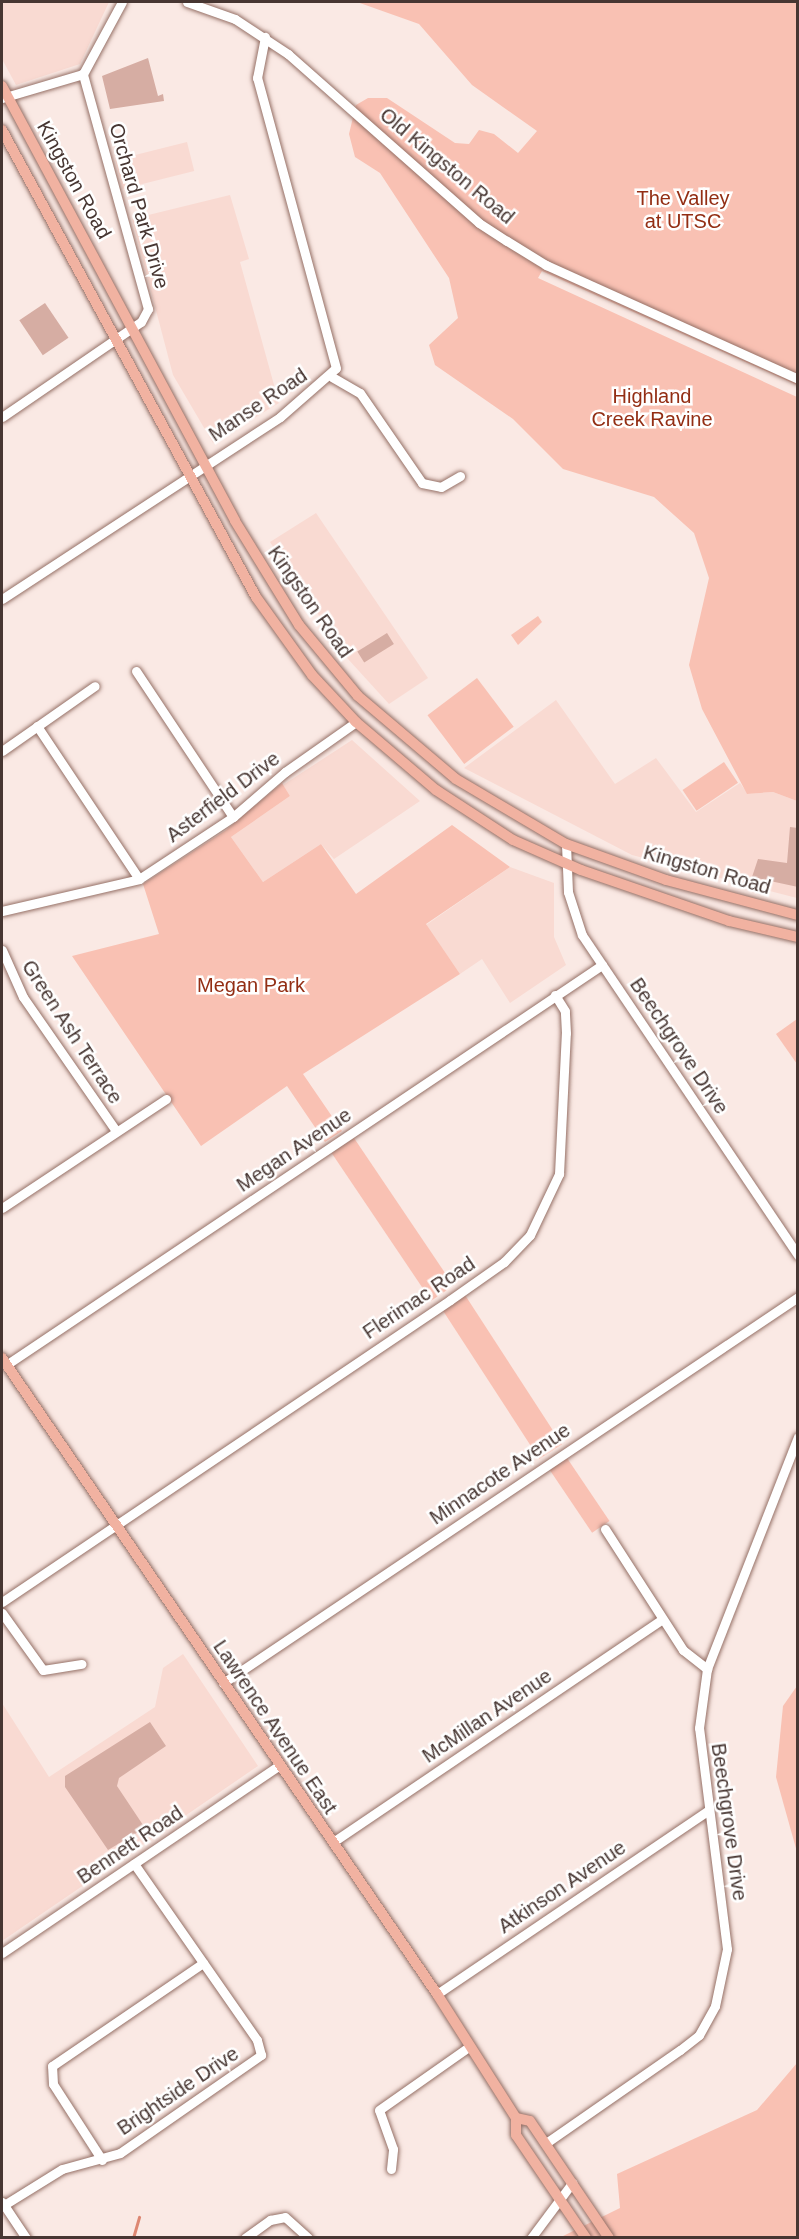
<!DOCTYPE html>
<style>
body{margin:0}
#map{position:relative;width:799px;height:2239px;overflow:hidden;background:#fae9e4;font-family:Helvetica,sans-serif}
div>[style]{position:absolute}
[style*='--x']{left:calc(var(--x)*1px);top:calc(var(--y)*1px);width:calc(var(--w)*1px);rotate:calc(var(--a)*1deg)}
.built>*{inset:0;background:#f9dad2;transform-origin:0 0}
.green>*{inset:0;background:#f9c1b3;transform-origin:0 0}
.stream>*{height:3px;margin:-1.5px;padding:0 1.5px;transform-origin:1.5px;border-radius:1.5px;background:#dd8772}
.building>*{inset:0;background:#d6ada3;transform-origin:0 0}
.roads{filter:drop-shadow(0 0 2px #957066) drop-shadow(0 0 2px #957066)}
.minor>*{height:9px;margin:-4.5px;padding:0 4.5px;transform-origin:4.5px;border-radius:4.5px;background:#fff}
.major>*{height:10px;margin:-5px;padding:0 5px;transform-origin:5px;border-radius:5px;background:#f1b2a1}
span{translate:-50% -50%;white-space:nowrap;text-align:center;line-height:1.15;-webkit-text-stroke:5px #fff;paint-order:stroke}
.street-label{font-size:20px;color:#473632}
.park-label{font-size:20px;color:#932e14}
.frame{position:absolute;inset:0;border:3px solid #473632;pointer-events:none}
</style>
<div id="map">
<div class="built">
<i style="clip-path:polygon(2px 2px,109px 2px,80px 64px,16px 85px,2px 59px)"></i>
<i style="left:187px;top:142px;width:30px;height:74px;rotate:76deg"></i>
<i style="clip-path:polygon(230px 195px,249px 259px,240px 262px,279px 403px,213px 443px,173px 375px,132px 219px)"></i>
<i style="clip-path:polygon(316px 513px,428px 678px,389px 704px,348px 659px,270px 542px)"></i>
<i style="clip-path:polygon(556px 700px,615px 784px,656px 758px,696px 812px,740px 783px,748px 794px,773px 792px,797px 801px,797px 898px,632px 855px,464px 768px)"></i>
<i style="clip-path:polygon(352px 740px,420px 801px,334px 859px,321px 844px,263px 882px,231px 837px,290px 796px,283px 785px)"></i>
<i style="clip-path:polygon(510px 867px,554px 883px,554px 937px,566px 965px,510px 1003px,482px 959px,460px 974px,426px 925px)"></i>
<i style="clip-path:polygon(183px 1654px,258px 1766px,2px 1941px,2px 1703px,49px 1777px,155px 1707px,163px 1668px)"></i>
</div>
<div class="green">
<i style="clip-path:polygon(357px 2px,797px 2px,797px 385px,542px 271px,538px 278px,797px 397px,797px 801px,773px 792px,747px 794px,702px 709px,689px 665px,709px 578px,694px 533px,654px 497px,563px 469px,513px 419px,435px 365px,429px 345px,458px 318px,449px 278px,380px 173px,355px 157px,349px 134px,356px 105px,368px 98px,387px 98px,455px 143px,469px 144px,479px 130px,494px 134px,518px 153px,537px 131px,472px 85px,419px 24px)"></i>
<i style="clip-path:polygon(538px 616px,542px 622px,518px 645px,511px 635px)"></i>
<i style="left:477px;top:678px;width:61px;height:62px;rotate:53deg"></i>
<i style="left:724px;top:762px;width:25px;height:50px;rotate:56deg"></i>
<i style="clip-path:polygon(282px 783px,290px 796px,231px 837px,263px 882px,321px 844px,356px 894px,452px 825px,510px 867px,426px 924px,460px 974px,303px 1074px,342px 1131px,325px 1142px,287px 1086px,201px 1146px,72px 956px,159px 934px,143px 884px,226px 830px)"></i>
<i style="clip-path:polygon(797px 1019px,797px 1064px,776px 1034px)"></i>
<i style="left:354px;top:1138px;width:178px;height:27px;rotate:56deg"></i>
<i style="left:465px;top:1295px;width:178px;height:27px;rotate:57deg"></i>
<i style="left:567px;top:1458px;width:76px;height:21px;rotate:56deg"></i>
<i style="clip-path:polygon(797px 1686px,797px 1852px,776px 1777px,783px 1706px)"></i>
<i style="clip-path:polygon(797px 2063px,797px 2237px,559px 2238px,620px 2208px,617px 2174px,757px 2110px)"></i>
</div>
<div class="stream">
<i style="--x:133;--y:2238;--w:22;--a:-74"></i>
</div>
<div class="building">
<i style="clip-path:polygon(148px 58px,158px 96px,163px 94px,164px 101px,110px 109px,102px 76px)"></i>
<i style="left:45px;top:303px;width:42px;height:31px;rotate:56deg"></i>
<i style="left:387px;top:633px;width:13px;height:35px;rotate:58deg"></i>
<i style="clip-path:polygon(790px 827px,798px 828px,798px 887px,752px 877px,758px 859px,787px 863px)"></i>
<i style="clip-path:polygon(150px 1722px,166px 1746px,119px 1778px,117px 1786px,145px 1828px,108px 1850px,65px 1787px,65px 1776px)"></i>
</div>
<div class="roads">
<div class="minor">
<i style="--x:187;--y:2;--w:51;--a:19.5"></i>
<i style="--x:235;--y:19;--w:64;--a:33.4"></i>
<i style="--x:288;--y:54;--w:255;--a:41.5"></i>
<i style="--x:479;--y:223;--w:33;--a:33"></i>
<i style="--x:507;--y:241;--w:46;--a:31.6"></i>
<i style="--x:546;--y:265;--w:277;--a:24.3"></i>
<i style="--x:2;--y:98;--w:84;--a:-16.5"></i>
<i style="--x:83;--y:74;--w:82;--a:-61.6"></i>
<i style="--x:332;--y:377;--w:32;--a:30"></i>
<i style="--x:360;--y:393;--w:109;--a:55.4"></i>
<i style="--x:422;--y:483;--w:19;--a:12"></i>
<i style="--x:441;--y:487;--w:22;--a:-30"></i>
<i style="--x:2;--y:417;--w:168;--a:-34.4"></i>
<i style="--x:141;--y:322;--w:15;--a:-62"></i>
<i style="--x:148;--y:309;--w:244;--a:-105.5"></i>
<i style="--x:2;--y:599;--w:332;--a:-33.2"></i>
<i style="--x:280;--y:417;--w:74;--a:-41.2"></i>
<i style="--x:336;--y:368;--w:301;--a:-105.2"></i>
<i style="--x:257;--y:78;--w:42;--a:-79"></i>
<i style="--x:136;--y:671;--w:175;--a:56.4"></i>
<i style="--x:37;--y:726;--w:184;--a:56.3"></i>
<i style="--x:2;--y:751;--w:113;--a:-35"></i>
<i style="--x:566;--y:844;--w:48;--a:87.6"></i>
<i style="--x:568;--y:892;--w:45;--a:72"></i>
<i style="--x:582;--y:935;--w:386;--a:56"></i>
<i style="--x:2;--y:911;--w:141;--a:-13.1"></i>
<i style="--x:139;--y:879;--w:113;--a:-33.4"></i>
<i style="--x:233;--y:817;--w:69;--a:-40.9"></i>
<i style="--x:285;--y:772;--w:87;--a:-35.2"></i>
<i style="--x:2;--y:950;--w:51;--a:65.9"></i>
<i style="--x:23;--y:997;--w:163;--a:55.2"></i>
<i style="--x:2;--y:1208;--w:197;--a:-33.6"></i>
<i style="--x:6;--y:1365;--w:718;--a:-33.87"></i>
<i style="--x:605;--y:1529;--w:144;--a:57.2"></i>
<i style="--x:683;--y:1650;--w:31;--a:38"></i>
<i style="--x:2;--y:1602;--w:540;--a:-33.98"></i>
<i style="--x:450;--y:1300;--w:66;--a:-35.1"></i>
<i style="--x:504;--y:1262;--w:37;--a:-46"></i>
<i style="--x:530;--y:1235;--w:68;--a:-64.6"></i>
<i style="--x:559;--y:1174;--w:141;--a:-87.2"></i>
<i style="--x:566;--y:1033;--w:22;--a:-93"></i>
<i style="--x:565;--y:1011;--w:19;--a:-122"></i>
<i style="--x:2;--y:1613;--w:70;--a:54.3"></i>
<i style="--x:43;--y:1670;--w:39;--a:-9"></i>
<i style="--x:223;--y:1683;--w:693;--a:-33.87"></i>
<i style="--x:333;--y:1842;--w:397;--a:-34.1"></i>
<i style="--x:2;--y:1953;--w:333;--a:-34.1"></i>
<i style="--x:437;--y:1994;--w:326;--a:-34.1"></i>
<i style="--x:546;--y:2143;--w:163;--a:-34.8"></i>
<i style="--x:680;--y:2050;--w:24;--a:-38"></i>
<i style="--x:699;--y:2035;--w:33;--a:-61"></i>
<i style="--x:715;--y:2006;--w:58;--a:-78.1"></i>
<i style="--x:727;--y:1949;--w:223;--a:-97.2"></i>
<i style="--x:699;--y:1728;--w:60;--a:-82.3"></i>
<i style="--x:707;--y:1669;--w:249;--a:-68.6"></i>
<i style="--x:102;--y:2160;--w:90;--a:-122.8"></i>
<i style="--x:53;--y:2084;--w:18;--a:-93"></i>
<i style="--x:52;--y:2066;--w:183;--a:-34.3"></i>
<i style="--x:391;--y:2169;--w:20;--a:-84"></i>
<i style="--x:393;--y:2149;--w:41;--a:-109.7"></i>
<i style="--x:379;--y:2110;--w:111;--a:-35.1"></i>
<i style="--x:2;--y:2202;--w:43;--a:56.3"></i>
<i style="--x:4;--y:2205;--w:68;--a:-31.8"></i>
<i style="--x:62;--y:2169;--w:60;--a:-15.4"></i>
<i style="--x:120;--y:2153;--w:172;--a:-34.8"></i>
<i style="--x:261;--y:2055;--w:16;--a:-105"></i>
<i style="--x:257;--y:2040;--w:215;--a:-124.9"></i>
<i style="--x:245;--y:2238;--w:31;--a:-36"></i>
<i style="--x:270;--y:2220;--w:15;--a:-11"></i>
<i style="--x:285;--y:2217;--w:31;--a:42"></i>
<i style="--x:531;--y:2238;--w:69;--a:-53.3"></i>
</div>
<div class="major">
<i style="--x:2;--y:86;--w:493;--a:61.8"></i>
<i style="--x:235;--y:521;--w:122;--a:58.4"></i>
<i style="--x:299;--y:625;--w:92;--a:50.3"></i>
<i style="--x:358;--y:696;--w:128;--a:40.3"></i>
<i style="--x:456;--y:779;--w:128;--a:30.6"></i>
<i style="--x:566;--y:844;--w:106;--a:19.8"></i>
<i style="--x:666;--y:880;--w:137;--a:14.9"></i>
<i style="--x:2;--y:130;--w:532;--a:61.46"></i>
<i style="--x:256;--y:597;--w:96;--a:54.3"></i>
<i style="--x:312;--y:675;--w:64;--a:46.9"></i>
<i style="--x:356;--y:722;--w:105;--a:40.4"></i>
<i style="--x:436;--y:790;--w:92;--a:33"></i>
<i style="--x:513;--y:840;--w:74;--a:23.8"></i>
<i style="--x:581;--y:870;--w:157;--a:19"></i>
<i style="--x:729;--y:921;--w:71;--a:13.1"></i>
<i style="--x:2;--y:1358;--w:771;--a:55.63"></i>
<i style="--x:437;--y:1994;--w:147;--a:57.5"></i>
<i style="--x:516;--y:2118;--w:17;--a:90"></i>
<i style="--x:516;--y:2135;--w:125;--a:55.8"></i>
<i style="--x:516;--y:2118;--w:14;--a:12"></i>
<i style="--x:530;--y:2121;--w:141;--a:56"></i>
</div>
</div>
<div class="street-label">
<span style="left:447px;top:166px;rotate:40deg">Old Kingston Road</span>
<span style="left:74px;top:180px;rotate:61deg">Kingston Road</span>
<span style="left:139px;top:206px;rotate:74deg">Orchard Park Drive</span>
<span style="left:258px;top:405px;rotate:-34deg">Manse Road</span>
<span style="left:310px;top:602px;rotate:55deg">Kingston Road</span>
<span style="left:223px;top:797px;rotate:-37deg">Asterfield Drive</span>
<span style="left:707px;top:870px;rotate:16deg">Kingston Road</span>
<span style="left:72px;top:1032px;rotate:57deg">Green Ash Terrace</span>
<span style="left:679px;top:1046px;rotate:56deg">Beechgrove Drive</span>
<span style="left:294px;top:1150px;rotate:-34deg">Megan Avenue</span>
<span style="left:419px;top:1298px;rotate:-34deg">Flerimac Road</span>
<span style="left:500px;top:1474px;rotate:-34deg">Minnacote Avenue</span>
<span style="left:487px;top:1716px;rotate:-34deg">McMillan Avenue</span>
<span style="left:275px;top:1727px;rotate:56deg">Lawrence Avenue East</span>
<span style="left:729px;top:1822px;rotate:82deg">Beechgrove Drive</span>
<span style="left:130px;top:1845px;rotate:-34deg">Bennett Road</span>
<span style="left:562px;top:1887px;rotate:-34deg">Atkinson Avenue</span>
<span style="left:178px;top:2091px;rotate:-34deg">Brightside Drive</span>
</div>
<div class="park-label">
<span style="left:683px;top:210px">The Valley<br>at UTSC</span>
<span style="left:652px;top:408px">Highland<br>Creek Ravine</span>
<span style="left:251px;top:985px">Megan Park</span>
</div>
<div class="frame"></div>
</div>
